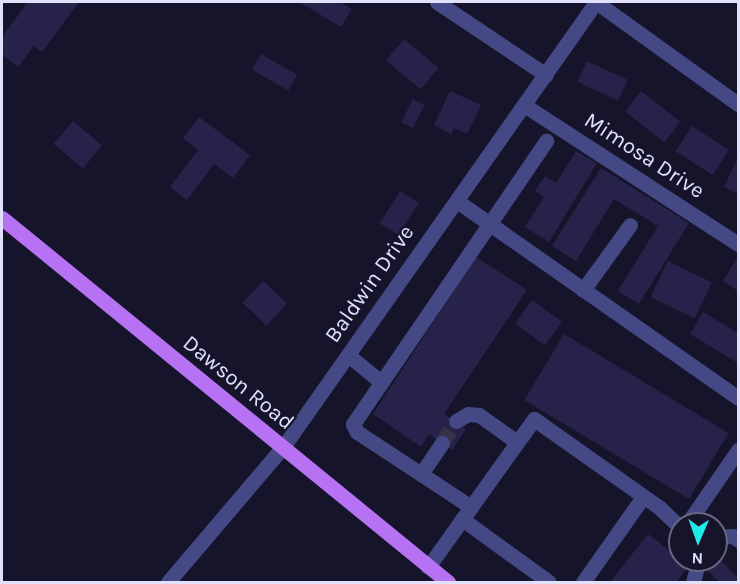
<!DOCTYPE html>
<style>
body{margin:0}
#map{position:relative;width:740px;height:584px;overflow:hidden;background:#16142b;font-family:Karla,sans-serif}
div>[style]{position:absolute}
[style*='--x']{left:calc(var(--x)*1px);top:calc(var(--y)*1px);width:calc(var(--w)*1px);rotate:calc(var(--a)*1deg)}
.building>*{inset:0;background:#26224a;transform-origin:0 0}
.minor-tunnel>*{height:15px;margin-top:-7.5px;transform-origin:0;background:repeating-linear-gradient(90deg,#34334a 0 15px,transparent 0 23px)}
.minor>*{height:15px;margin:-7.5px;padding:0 7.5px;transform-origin:7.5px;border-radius:7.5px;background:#444885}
.major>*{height:15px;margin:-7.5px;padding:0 7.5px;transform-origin:7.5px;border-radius:7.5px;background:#b672f2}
span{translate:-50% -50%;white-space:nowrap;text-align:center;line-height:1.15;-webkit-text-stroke:4.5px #16142b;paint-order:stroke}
.street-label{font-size:22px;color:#e1e1fc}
.frame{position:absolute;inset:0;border:3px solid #e1e1fc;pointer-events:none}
.north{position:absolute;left:668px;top:512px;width:60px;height:60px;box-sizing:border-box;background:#16142b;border:2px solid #67667f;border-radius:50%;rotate:182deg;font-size:16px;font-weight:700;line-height:24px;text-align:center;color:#e1e1fc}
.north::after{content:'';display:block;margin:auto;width:21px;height:27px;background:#1feaea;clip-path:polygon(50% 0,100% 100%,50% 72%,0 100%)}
</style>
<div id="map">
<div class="building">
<i style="clip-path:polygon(28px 2px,79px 2px,42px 52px,34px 46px,18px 67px,2px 55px,2px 37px)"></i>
<i style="clip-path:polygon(299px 2px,340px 2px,352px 9px,341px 27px)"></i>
<i style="left:404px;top:39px;width:45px;height:28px;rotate:40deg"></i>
<i style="left:261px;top:54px;width:42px;height:18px;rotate:30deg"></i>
<i style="left:587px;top:61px;width:45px;height:23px;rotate:25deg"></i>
<i style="clip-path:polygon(450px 91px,481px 105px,467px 134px,454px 128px,451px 134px,434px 125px)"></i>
<i style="left:641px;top:91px;width:50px;height:26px;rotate:38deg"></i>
<i style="left:413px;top:99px;width:13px;height:26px;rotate:27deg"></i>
<i style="clip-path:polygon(199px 117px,250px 155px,233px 178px,214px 164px,187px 200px,170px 187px,198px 150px,183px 138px)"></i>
<i style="left:73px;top:121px;width:38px;height:30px;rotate:40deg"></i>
<i style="left:692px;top:126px;width:44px;height:30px;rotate:33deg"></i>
<i style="clip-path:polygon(576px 151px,597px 163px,549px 242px,525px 227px,544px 197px,535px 191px,545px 176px,556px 183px)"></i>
<i style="clip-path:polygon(738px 157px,738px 194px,724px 187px)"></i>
<i style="clip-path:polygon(601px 168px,689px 223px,639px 304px,618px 291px,658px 226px,614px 199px,576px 261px,552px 246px)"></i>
<i style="left:400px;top:191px;width:22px;height:38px;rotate:32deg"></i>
<i style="clip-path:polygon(738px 256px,738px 291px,723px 281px)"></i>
<i style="clip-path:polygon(476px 257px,527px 290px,444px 414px,466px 429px,452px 450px,429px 434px,421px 447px,373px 414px)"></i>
<i style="left:668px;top:261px;width:49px;height:40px;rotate:26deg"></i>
<i style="left:263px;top:281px;width:33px;height:30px;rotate:43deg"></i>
<i style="left:532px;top:300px;width:37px;height:29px;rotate:36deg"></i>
<i style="clip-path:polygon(703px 312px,738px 333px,738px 363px,690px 334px)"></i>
<i style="left:564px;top:334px;width:192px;height:77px;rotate:31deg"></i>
<i style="clip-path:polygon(648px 534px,689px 566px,676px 582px,610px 582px)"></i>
<i style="clip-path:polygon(716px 555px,738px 578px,738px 582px,719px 582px,701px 564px,716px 560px)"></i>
</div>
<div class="minor-tunnel">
<i style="--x:442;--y:443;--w:26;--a:-58"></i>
</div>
<div class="minor">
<i style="--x:437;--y:2;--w:131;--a:33.8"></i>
<i style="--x:596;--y:2;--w:175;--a:35.7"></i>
<i style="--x:524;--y:105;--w:255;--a:33"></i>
<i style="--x:457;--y:201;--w:343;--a:35"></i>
<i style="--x:583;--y:290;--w:80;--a:-54.1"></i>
<i style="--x:348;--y:355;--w:43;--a:39.3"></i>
<i style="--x:456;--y:421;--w:14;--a:-30"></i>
<i style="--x:468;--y:414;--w:11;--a:5"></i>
<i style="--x:479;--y:415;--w:47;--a:35.4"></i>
<i style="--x:442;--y:443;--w:37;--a:124"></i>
<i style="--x:421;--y:474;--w:60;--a:33.4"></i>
<i style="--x:421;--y:474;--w:77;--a:-146.7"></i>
<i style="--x:357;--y:432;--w:9;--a:-117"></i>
<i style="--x:353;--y:424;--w:343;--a:-55.7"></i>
<i style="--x:462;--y:519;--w:107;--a:35.9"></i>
<i style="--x:687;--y:524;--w:90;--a:-55.4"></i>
<i style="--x:716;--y:537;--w:17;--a:-3"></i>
<i style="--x:733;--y:536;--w:6;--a:39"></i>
<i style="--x:428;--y:567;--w:182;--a:-54.4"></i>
<i style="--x:534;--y:419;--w:154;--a:35.2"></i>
<i style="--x:660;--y:508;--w:28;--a:44"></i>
<i style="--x:168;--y:582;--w:177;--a:-49.6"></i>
<i style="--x:283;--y:447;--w:544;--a:-54.88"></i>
<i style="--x:583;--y:582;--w:104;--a:-54.8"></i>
<i style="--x:693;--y:582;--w:23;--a:-75"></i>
</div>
<div class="major">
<i style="--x:2;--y:218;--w:576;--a:39.22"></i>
</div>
<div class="street-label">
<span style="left:644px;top:156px;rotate:33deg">Mimosa Drive</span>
<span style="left:370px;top:284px;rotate:-55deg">Baldwin Drive</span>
<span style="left:238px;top:383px;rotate:39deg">Dawson Road</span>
</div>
<div class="frame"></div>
<div class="north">N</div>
</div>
